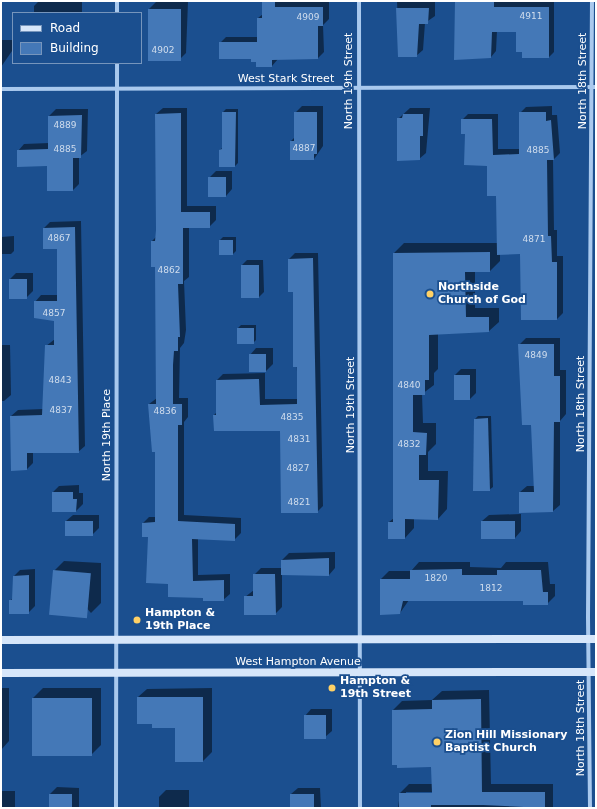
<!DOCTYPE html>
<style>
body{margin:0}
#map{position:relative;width:597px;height:809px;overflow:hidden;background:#1b4f8f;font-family:"DejaVu Sans",sans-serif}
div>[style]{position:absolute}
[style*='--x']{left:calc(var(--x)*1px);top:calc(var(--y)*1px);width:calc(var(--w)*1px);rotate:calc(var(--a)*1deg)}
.shadow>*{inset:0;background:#0007;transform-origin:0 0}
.building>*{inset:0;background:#4478b7;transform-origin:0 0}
.street>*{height:4px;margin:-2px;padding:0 2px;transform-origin:2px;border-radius:2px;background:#a9c9ee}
.secondary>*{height:8px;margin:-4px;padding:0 4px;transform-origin:4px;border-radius:4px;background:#d6e6fa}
.dots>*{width:11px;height:11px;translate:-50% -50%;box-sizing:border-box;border:2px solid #1b4f8f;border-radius:50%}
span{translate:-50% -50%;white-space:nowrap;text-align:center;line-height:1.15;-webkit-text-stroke:3.5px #1b4f8f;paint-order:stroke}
.number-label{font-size:9px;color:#d0dded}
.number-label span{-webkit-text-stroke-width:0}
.street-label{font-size:11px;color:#fff}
.poi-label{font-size:11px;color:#fff;font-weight:700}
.left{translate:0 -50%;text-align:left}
.frame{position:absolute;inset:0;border:2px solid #fff;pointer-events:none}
.legend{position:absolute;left:12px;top:12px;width:130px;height:52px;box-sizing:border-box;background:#1b4f8f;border:1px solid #7695bc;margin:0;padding:5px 7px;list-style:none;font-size:12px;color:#fff}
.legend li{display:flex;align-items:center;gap:8px;height:20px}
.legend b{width:20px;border:1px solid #7695bc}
</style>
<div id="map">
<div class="shadow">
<i style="clip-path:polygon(39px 1px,82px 1px,82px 13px,34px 13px,34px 6px)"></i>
<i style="clip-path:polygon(263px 1px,329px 1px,329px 19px,323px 25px,324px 52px,318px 58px,278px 59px,272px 66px,220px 43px,226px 37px,258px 37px,258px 18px,263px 14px)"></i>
<i style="clip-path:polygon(397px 1px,435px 2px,435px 16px,425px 23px,423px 50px,416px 56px,399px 56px)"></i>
<i style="clip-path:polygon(456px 1px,554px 1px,554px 52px,549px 57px,523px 51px,517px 31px,497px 31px,496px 51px,491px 57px)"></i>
<i style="clip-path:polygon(156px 2px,188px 2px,186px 53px,179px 60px,149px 60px,149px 9px)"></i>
<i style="clip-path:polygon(1px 40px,12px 40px,12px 51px,1px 67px)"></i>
<i style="clip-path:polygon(302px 106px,323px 106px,323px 146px,314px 159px,291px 141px,295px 137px,295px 113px)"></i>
<i style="clip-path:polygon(552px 106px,552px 115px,557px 115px,560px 153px,553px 160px,554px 230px,557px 230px,557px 256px,563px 256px,563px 313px,557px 319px,521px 253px,500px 254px,500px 261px,490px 271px,475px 271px,475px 308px,499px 308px,499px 322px,489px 331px,438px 333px,438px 369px,434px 373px,434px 385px,422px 394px,423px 423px,436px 423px,436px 444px,428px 452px,428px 471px,448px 471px,447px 509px,438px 519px,414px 519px,414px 528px,405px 538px,389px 522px,394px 518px,394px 253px,404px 243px,498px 243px,497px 195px,488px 165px,466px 133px,462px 120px,468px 114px,498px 114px,498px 149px,520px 149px,520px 113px,526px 107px)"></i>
<i style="clip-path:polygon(163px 108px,187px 108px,187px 206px,216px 206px,216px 220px,209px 227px,189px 227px,189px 277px,184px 281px,186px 330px,184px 343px,180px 348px,179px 398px,188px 398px,188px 417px,184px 422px,184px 515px,241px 518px,241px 533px,234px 540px,198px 538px,198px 575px,230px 574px,230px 594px,223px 600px,169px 583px,143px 523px,149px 517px,156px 517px,156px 451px,149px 404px,157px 398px,156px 266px,152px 241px,156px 237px,156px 114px)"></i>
<i style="clip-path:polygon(410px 108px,430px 108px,426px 153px,419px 159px,398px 119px)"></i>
<i style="clip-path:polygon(56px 109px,88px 109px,87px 151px,79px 157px,79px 184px,73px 190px,48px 165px,18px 151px,24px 144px,49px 143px,49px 116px)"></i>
<i style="clip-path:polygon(226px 109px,238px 109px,238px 163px,235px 166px,220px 150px,223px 147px,223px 112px)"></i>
<i style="clip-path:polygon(216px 171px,232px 171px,232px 189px,226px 196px,209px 178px)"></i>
<i style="clip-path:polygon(81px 221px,85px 446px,78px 452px,33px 452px,33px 463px,27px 469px,11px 416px,18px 410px,43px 409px,46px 346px,55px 339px,56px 320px,35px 302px,41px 295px,58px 295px,58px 248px,44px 228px,50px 222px)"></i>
<i style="clip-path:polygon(14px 236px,14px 251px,11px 254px,1px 254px,1px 237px)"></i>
<i style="clip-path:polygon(223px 237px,236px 237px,236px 251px,233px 254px,220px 240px)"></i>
<i style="clip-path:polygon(295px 253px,318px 253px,323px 506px,317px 512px,281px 430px,214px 415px,217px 412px,217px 380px,223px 374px,265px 373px,265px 399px,298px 399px,294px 291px,289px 259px)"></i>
<i style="clip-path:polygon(247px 260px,263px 260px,264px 292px,259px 297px,242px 297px,242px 265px)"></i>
<i style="clip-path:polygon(16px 273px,33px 273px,33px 291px,26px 298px,10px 279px)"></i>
<i style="clip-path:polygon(241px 325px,256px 325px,256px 340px,253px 343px,238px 343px,238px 328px)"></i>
<i style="clip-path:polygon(526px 338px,560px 338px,560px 370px,566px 370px,566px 414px,560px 421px,560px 505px,553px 511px,520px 492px,527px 486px,535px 486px,532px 424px,519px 345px)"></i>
<i style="clip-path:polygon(1px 345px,10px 345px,11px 395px,4px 401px,1px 401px)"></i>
<i style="clip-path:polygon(256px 348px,273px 348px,273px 364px,266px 371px,250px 355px)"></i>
<i style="clip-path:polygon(461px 369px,476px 369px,476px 393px,470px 399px,455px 375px)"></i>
<i style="clip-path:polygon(478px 416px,491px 416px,493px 487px,489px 490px,474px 490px,475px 419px)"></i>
<i style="clip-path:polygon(79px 485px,79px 493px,83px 493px,83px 504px,76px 511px,53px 492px,59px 486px)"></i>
<i style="clip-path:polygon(521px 514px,521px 531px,515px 538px,482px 521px,489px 515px)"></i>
<i style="clip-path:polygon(73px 515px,99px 515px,99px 528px,92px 535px,66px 521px)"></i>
<i style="clip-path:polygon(335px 552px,335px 568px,329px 575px,282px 574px,282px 607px,275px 614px,245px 597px,254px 590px,254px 575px,261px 568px,282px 568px,282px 560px,289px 553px)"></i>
<i style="clip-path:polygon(64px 561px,101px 563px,101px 603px,91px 613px,54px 571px)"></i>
<i style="clip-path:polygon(419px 562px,470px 562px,470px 567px,501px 568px,506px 562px,548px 562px,550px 584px,555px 584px,555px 596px,547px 604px,524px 600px,409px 600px,400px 613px,381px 579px,389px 571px,411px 571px)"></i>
<i style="clip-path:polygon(35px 569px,35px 606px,28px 613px,10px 601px,13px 598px,14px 576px,20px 570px)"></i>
<i style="clip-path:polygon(1px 688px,9px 688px,9px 741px,1px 750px)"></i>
<i style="clip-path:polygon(43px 688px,101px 688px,101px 745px,91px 755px,33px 698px)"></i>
<i style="clip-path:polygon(212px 688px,212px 752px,203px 761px,176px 727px,153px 723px,138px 697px,147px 689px)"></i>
<i style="clip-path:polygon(evenodd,489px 690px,491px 784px,553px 784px,553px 808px,398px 808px,400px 793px,409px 784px,432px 784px,432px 766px,393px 710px,402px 701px,432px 700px,442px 691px,489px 690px,406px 792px,437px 792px,437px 794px,406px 794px,406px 792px)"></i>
<i style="clip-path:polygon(311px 709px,332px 709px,332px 731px,325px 737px,305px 716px)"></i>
<i style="clip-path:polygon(57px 787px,79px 788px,79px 808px,51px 808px,50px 794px)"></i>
<i style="clip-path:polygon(298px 788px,320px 788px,321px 808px,291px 808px,291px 794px)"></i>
<i style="clip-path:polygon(166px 790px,189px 790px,189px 808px,159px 808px,159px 797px)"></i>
<i style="left:1px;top:791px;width:14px;height:17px"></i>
</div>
<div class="building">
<i style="clip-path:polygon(262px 1px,275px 1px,275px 7px,323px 7px,323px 26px,318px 26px,318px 59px,272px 60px,272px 67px,256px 67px,256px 62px,251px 62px,251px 59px,219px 59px,219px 42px,257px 42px,257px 18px,262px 18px)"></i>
<i style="clip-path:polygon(455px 1px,494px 1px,494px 7px,549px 7px,549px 58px,522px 58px,522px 52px,516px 52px,516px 32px,492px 32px,491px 58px,454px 60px)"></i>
<i style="clip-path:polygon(396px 8px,429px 8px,428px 24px,419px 24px,417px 57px,398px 57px)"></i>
<i style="left:148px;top:9px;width:33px;height:52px"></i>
<i style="clip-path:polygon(222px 112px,236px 112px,235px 167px,219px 167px,219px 150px,222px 149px)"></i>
<i style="clip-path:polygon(294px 112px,317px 112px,317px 154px,314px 154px,314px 160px,290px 160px,290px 141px,294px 141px)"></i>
<i style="clip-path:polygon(519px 112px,546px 112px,546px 121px,551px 120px,554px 160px,547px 160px,548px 236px,551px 236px,552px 262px,557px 262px,557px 320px,521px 320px,520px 254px,497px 255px,496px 196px,487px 196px,487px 166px,464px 165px,465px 134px,461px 134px,461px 119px,492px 119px,493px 155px,519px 154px)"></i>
<i style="clip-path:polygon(181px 113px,181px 212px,210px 212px,210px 228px,183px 228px,183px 284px,178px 284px,180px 337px,178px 337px,178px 351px,174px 351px,173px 365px,173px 404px,182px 404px,182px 425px,178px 425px,178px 521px,235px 524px,235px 541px,192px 539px,193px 581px,224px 580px,224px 601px,203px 601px,203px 598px,168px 597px,168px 584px,146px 583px,148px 537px,142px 537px,142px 523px,155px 522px,155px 452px,152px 452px,148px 404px,156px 404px,155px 267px,151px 267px,151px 241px,155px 241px,156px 230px,155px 114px)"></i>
<i style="clip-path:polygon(403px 114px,423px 114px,423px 136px,420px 136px,420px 160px,397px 161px,397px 118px,402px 118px)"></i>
<i style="clip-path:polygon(82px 115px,81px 158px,73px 158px,73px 191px,47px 191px,47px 166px,17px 167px,17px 150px,48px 149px,48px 116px)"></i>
<i style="left:208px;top:177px;width:18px;height:20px"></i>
<i style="clip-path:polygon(75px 227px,79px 453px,27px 453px,27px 470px,11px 471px,10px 416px,42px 415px,45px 345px,54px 345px,54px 321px,34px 318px,34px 301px,57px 301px,57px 249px,43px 249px,43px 228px)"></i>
<i style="left:219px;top:240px;width:14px;height:15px"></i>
<i style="clip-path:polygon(490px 252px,490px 272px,465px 272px,466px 317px,489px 317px,489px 332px,429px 335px,429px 380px,425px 380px,425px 395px,413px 395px,413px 432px,427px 433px,426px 455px,419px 455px,419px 480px,439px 480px,438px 520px,405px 519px,405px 539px,388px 539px,388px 522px,393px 522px,393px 253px)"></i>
<i style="clip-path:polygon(313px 258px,318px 513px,281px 513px,280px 431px,214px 431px,213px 415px,216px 415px,216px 380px,259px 379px,260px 405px,297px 404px,297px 367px,293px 367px,293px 292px,288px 292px,288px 259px)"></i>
<i style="left:241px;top:265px;width:18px;height:33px"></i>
<i style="left:9px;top:279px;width:18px;height:20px"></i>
<i style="left:237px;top:328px;width:17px;height:16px"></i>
<i style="clip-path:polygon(518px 344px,554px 344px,554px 376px,560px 376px,560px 422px,554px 422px,553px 512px,519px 513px,519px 492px,534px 492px,531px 425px,522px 425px)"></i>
<i style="left:249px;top:354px;width:17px;height:18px"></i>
<i style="left:454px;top:375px;width:16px;height:25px"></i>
<i style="clip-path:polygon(488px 418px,490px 491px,473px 491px,474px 419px)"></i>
<i style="clip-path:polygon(52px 492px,73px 492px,73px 499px,77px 499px,76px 512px,52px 512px)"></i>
<i style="left:65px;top:521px;width:28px;height:15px"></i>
<i style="left:481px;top:521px;width:34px;height:18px"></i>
<i style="clip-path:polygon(329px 558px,329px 576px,281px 575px,281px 560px)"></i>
<i style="clip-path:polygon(462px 569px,462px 575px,497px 575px,497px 570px,541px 570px,543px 592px,548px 592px,548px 605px,523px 605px,523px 601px,403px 601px,400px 614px,380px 615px,380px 579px,410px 579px,410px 570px)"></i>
<i style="left:53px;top:570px;width:38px;height:45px;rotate:5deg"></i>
<i style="clip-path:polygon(253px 574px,275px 574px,276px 615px,244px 615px,244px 596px,253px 596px)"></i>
<i style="clip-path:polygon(29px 575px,29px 614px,9px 614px,9px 600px,12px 600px,13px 576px)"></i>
<i style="clip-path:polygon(137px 697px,203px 697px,203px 762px,175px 762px,175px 728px,152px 728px,152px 724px,137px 724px)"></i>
<i style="left:32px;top:698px;width:60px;height:58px"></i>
<i style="clip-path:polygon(481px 699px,482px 792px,545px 792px,545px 808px,483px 805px,431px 805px,431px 808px,399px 808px,399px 793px,432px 793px,431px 767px,397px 768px,397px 765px,392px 765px,392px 710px,432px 709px,432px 700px)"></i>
<i style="left:304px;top:715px;width:22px;height:24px"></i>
<i style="left:49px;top:794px;width:23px;height:14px"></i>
<i style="left:290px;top:794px;width:24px;height:14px"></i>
</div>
<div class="street">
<i style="--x:359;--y:1;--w:807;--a:89.93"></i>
<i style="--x:117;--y:13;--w:12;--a:-90"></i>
<i style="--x:1;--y:89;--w:595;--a:-0.19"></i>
<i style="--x:116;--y:808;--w:745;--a:-89.92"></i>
<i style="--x:590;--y:808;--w:190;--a:-90.6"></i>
<i style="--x:588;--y:618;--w:617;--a:-89.63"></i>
</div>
<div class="secondary">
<i style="--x:1;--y:640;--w:595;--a:-0.1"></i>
<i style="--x:1;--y:673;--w:595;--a:-0.1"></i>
</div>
<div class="dots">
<i style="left:430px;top:294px;background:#ffd166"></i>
<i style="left:137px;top:620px;background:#ffd166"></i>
<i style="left:332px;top:688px;background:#ffd166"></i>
<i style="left:437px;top:742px;background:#ffd166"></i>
</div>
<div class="number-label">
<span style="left:531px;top:16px">4911</span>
<span style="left:308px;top:17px">4909</span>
<span style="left:163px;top:50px">4902</span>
<span style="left:65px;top:125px">4889</span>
<span style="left:304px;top:148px">4887</span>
<span style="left:65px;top:149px">4885</span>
<span style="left:538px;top:150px">4885</span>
<span style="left:59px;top:238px">4867</span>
<span style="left:534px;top:239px">4871</span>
<span style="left:169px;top:270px">4862</span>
<span style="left:54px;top:313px">4857</span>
<span style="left:536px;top:355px">4849</span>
<span style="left:60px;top:380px">4843</span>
<span style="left:409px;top:385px">4840</span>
<span style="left:61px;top:410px">4837</span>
<span style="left:165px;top:411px">4836</span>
<span style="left:292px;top:417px">4835</span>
<span style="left:299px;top:439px">4831</span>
<span style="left:409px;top:444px">4832</span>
<span style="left:298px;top:468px">4827</span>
<span style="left:299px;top:502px">4821</span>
<span style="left:436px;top:578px">1820</span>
<span style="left:491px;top:588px">1812</span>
</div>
<div class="street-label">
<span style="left:286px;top:79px">West Stark Street</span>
<span style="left:349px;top:81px;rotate:-90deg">North 19th Street</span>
<span style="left:583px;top:81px;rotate:-90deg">North 18th Street</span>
<span style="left:581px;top:404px;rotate:-90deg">North 18th Street</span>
<span style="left:351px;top:405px;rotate:-90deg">North 19th Street</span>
<span style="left:107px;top:435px;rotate:-90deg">North 19th Place</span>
<span style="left:298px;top:662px">West Hampton Avenue</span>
<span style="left:581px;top:728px;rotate:-90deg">North 18th Street</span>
</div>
<div class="poi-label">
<span class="left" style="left:438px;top:294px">Northside<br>Church of God</span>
<span class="left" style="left:145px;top:620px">Hampton &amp;<br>19th Place</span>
<span class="left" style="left:340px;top:688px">Hampton &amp;<br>19th Street</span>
<span class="left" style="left:445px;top:742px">Zion Hill Missionary<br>Baptist Church</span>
</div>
<div class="frame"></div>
<ul class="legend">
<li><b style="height:5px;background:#d6e6fa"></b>Road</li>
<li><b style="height:11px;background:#4478b7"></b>Building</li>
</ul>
</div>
